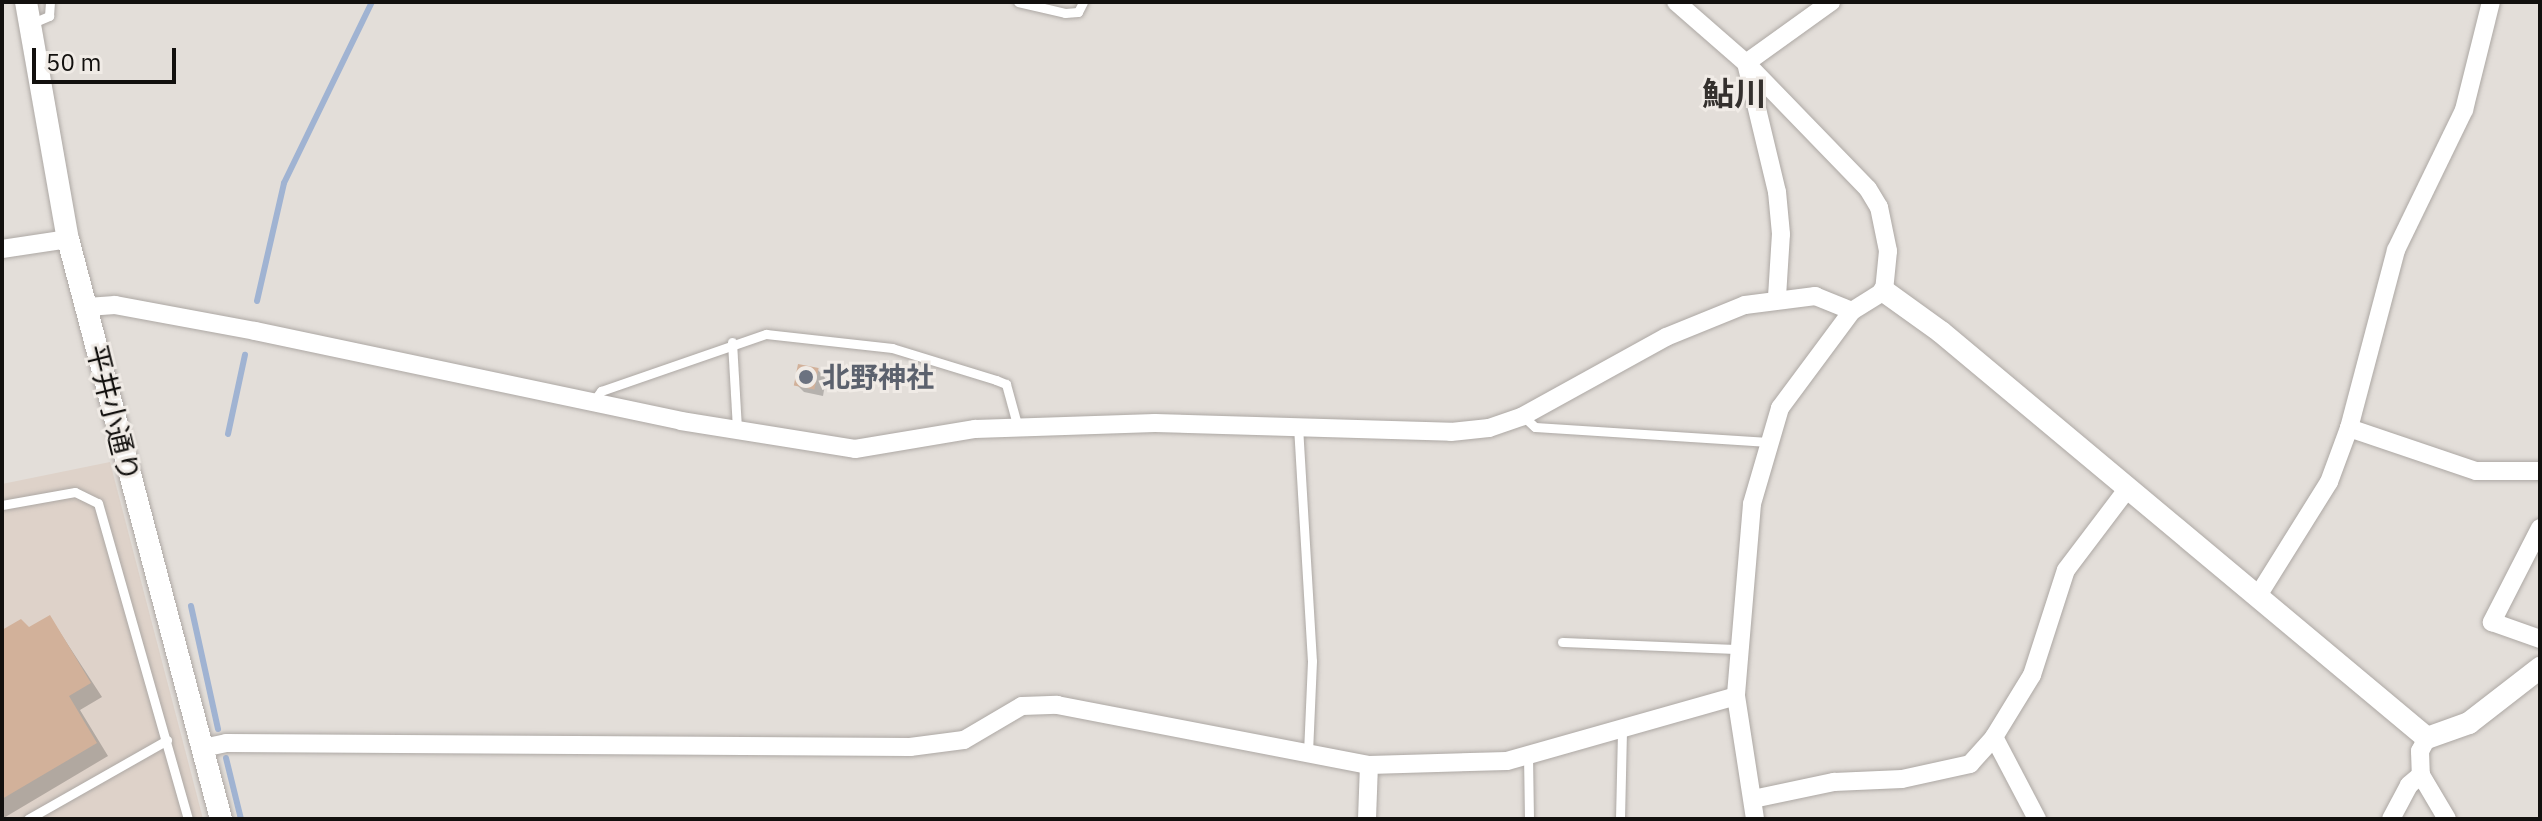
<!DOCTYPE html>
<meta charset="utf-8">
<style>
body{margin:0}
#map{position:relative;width:2542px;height:821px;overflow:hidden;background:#e3ded9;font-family:"IBM Plex Sans","Noto Sans JP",sans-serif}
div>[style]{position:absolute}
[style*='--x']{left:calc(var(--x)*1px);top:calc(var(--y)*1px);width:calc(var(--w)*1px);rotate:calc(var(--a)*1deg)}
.built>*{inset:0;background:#ded2c9}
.shadow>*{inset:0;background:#0003}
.stream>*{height:6px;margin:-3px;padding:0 3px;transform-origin:3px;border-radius:3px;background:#a0b3d2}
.building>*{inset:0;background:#d2b19a;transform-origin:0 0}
.roads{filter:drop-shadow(0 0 2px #ada8a4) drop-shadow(0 0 2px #ada8a4)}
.service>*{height:9px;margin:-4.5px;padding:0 4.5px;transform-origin:4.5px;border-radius:4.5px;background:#fff}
.minor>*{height:18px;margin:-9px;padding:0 9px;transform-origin:9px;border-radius:9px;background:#fff}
.tertiary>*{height:22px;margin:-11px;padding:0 11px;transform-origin:11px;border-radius:11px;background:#fff}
.dots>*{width:22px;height:22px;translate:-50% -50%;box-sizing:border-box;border:4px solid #f0ebe6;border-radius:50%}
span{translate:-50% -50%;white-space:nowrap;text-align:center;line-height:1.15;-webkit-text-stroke:6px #f0ebe6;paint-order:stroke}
.worship-label{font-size:28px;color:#5b616d;font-weight:700}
.left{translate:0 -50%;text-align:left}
.street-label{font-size:28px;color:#12100e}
.quarter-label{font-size:32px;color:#34302d;font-weight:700}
.frame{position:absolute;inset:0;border:4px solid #12100e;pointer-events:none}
.scale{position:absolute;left:32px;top:48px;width:144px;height:36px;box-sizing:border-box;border:4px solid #12100e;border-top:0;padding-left:10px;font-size:24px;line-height:28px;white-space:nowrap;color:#12100e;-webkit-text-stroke:6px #f0ebe6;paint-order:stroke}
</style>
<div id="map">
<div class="built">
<i style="clip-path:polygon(110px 462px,203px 819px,2px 819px,2px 484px)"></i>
</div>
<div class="shadow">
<i style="clip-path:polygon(818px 370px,826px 379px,823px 396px,804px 392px,796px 384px)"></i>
<i style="clip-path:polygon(50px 617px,102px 697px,80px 710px,108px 756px,2px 819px,2px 633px,29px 629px)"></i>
</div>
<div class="stream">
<i style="--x:257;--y:301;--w:121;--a:-77.1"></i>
<i style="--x:284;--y:183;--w:201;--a:-64.1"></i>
<i style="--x:228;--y:434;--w:81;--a:-77.9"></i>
<i style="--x:191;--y:606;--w:126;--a:77.6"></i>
<i style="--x:226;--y:758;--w:63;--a:76.2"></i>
</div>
<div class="building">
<i style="left:798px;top:364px;width:21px;height:22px;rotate:11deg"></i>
<i style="clip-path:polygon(50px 615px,91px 683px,69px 696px,97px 743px,2px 799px,2px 630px,21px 619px,29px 627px)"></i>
</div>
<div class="roads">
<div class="service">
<i style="--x:1018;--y:2;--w:48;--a:13.2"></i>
<i style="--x:1065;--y:13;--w:13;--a:-4"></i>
<i style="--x:1078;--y:12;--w:11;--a:-63"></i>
<i style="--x:30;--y:24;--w:21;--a:-23"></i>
<i style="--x:49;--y:16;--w:14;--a:-86"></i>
<i style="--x:732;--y:342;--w:88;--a:86.7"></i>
<i style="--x:593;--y:402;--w:14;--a:-54"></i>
<i style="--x:601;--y:391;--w:175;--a:-19.1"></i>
<i style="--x:766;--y:334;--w:127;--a:6.3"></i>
<i style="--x:892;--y:348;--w:109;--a:17.1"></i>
<i style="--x:996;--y:380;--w:11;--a:22"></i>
<i style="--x:1006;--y:384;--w:46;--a:74.7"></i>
<i style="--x:1523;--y:416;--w:16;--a:43"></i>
<i style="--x:1535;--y:427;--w:234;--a:3.7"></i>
<i style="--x:1298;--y:426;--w:235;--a:86.6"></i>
<i style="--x:1312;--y:661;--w:92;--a:92.5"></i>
<i style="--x:2;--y:505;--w:74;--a:-10.1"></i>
<i style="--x:75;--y:492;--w:25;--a:26"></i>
<i style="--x:98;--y:503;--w:329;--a:74.1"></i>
<i style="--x:1562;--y:642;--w:175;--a:2.3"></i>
<i style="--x:1528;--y:755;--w:64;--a:89.1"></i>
<i style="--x:28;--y:819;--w:160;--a:-29.6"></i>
<i style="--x:1620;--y:819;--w:90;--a:-88.7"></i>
</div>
<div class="minor">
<i style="--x:1676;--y:2;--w:93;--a:41.1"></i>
<i style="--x:1746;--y:63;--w:175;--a:45.9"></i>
<i style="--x:1868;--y:189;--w:21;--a:59"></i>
<i style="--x:1879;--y:207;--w:45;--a:78.4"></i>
<i style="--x:1888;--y:251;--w:40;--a:95.7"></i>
<i style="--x:1884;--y:291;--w:38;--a:148"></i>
<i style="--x:1852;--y:311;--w:121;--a:126.6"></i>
<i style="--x:1780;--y:408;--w:100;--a:106.3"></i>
<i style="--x:1752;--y:504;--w:193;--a:94.8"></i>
<i style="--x:1736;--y:696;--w:124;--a:81.2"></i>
<i style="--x:2;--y:249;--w:67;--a:-8.6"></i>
<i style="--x:1777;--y:297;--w:63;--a:-86.4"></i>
<i style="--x:1781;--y:234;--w:42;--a:-95.4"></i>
<i style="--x:1777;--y:192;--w:133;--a:-103.5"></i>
<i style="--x:1746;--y:63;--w:105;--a:-35.7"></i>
<i style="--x:87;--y:307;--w:28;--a:-4"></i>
<i style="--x:115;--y:305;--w:142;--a:10.5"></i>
<i style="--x:255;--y:331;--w:435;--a:11.9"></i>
<i style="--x:681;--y:421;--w:176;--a:9.1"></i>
<i style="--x:855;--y:449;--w:122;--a:-9.5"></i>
<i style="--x:975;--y:429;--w:180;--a:-1.9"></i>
<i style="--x:1155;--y:423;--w:296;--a:1.7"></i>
<i style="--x:1451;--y:432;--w:38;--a:-6"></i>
<i style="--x:1489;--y:428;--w:36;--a:-19"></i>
<i style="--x:1523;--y:416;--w:163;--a:-28.9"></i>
<i style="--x:1666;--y:337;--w:85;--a:-22.1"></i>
<i style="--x:1745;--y:305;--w:71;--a:-7.3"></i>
<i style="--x:1815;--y:296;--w:40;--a:22"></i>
<i style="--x:2349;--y:428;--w:134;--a:18.7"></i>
<i style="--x:2476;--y:471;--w:64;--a:0"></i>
<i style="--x:2540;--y:528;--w:106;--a:117.1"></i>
<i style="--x:2492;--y:622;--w:51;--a:19.5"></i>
<i style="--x:2259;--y:594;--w:132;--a:-58"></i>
<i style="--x:2329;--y:482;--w:58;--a:-69.7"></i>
<i style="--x:2349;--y:428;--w:184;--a:-75.2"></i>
<i style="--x:2396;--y:250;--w:156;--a:-64.1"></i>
<i style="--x:2464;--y:110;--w:111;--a:-76"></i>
<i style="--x:1994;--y:737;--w:93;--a:62.3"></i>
<i style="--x:2427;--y:738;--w:15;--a:118"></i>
<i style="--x:2420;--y:751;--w:24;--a:88"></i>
<i style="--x:2421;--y:775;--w:51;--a:59.4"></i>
<i style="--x:203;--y:748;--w:24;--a:-12"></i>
<i style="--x:226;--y:743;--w:684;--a:0.34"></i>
<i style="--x:910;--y:747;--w:54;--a:-7.4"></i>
<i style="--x:964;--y:740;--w:67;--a:-30.4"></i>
<i style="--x:1022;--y:706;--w:35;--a:-2"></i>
<i style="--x:1057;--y:705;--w:318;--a:10.9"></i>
<i style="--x:1369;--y:765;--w:138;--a:-1.7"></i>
<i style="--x:1507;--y:761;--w:238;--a:-15.8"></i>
<i style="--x:1753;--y:799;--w:83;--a:-11.9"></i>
<i style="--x:1834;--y:782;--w:68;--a:-2.5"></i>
<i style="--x:1902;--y:779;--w:70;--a:-12.4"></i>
<i style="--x:1970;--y:764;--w:36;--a:-48"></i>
<i style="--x:1994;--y:737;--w:73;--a:-58.5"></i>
<i style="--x:2032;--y:675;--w:110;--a:-72.1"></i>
<i style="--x:2066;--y:570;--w:103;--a:-52.9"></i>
<i style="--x:1367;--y:819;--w:54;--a:-87.9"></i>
<i style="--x:2391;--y:819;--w:38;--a:-62"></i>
<i style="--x:2409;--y:785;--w:16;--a:-40"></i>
</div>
<div class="tertiary">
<i style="--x:26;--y:2;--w:241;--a:80"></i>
<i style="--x:68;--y:239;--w:600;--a:75.22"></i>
<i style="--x:1884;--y:291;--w:70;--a:35.7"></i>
<i style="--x:1941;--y:332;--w:633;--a:39.88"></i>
<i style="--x:2427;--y:738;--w:45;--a:-19.7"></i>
<i style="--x:2469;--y:723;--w:90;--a:-37.8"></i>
</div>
</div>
<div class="dots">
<i style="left:806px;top:377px;background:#6b7280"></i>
</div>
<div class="worship-label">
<span class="left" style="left:822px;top:377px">北野神社</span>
</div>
<div class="street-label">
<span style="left:113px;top:413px;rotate:76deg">平井小通り</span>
</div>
<div class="quarter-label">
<span style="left:1734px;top:93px">鮎川</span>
</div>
<div class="frame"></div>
<div class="scale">50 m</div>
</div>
